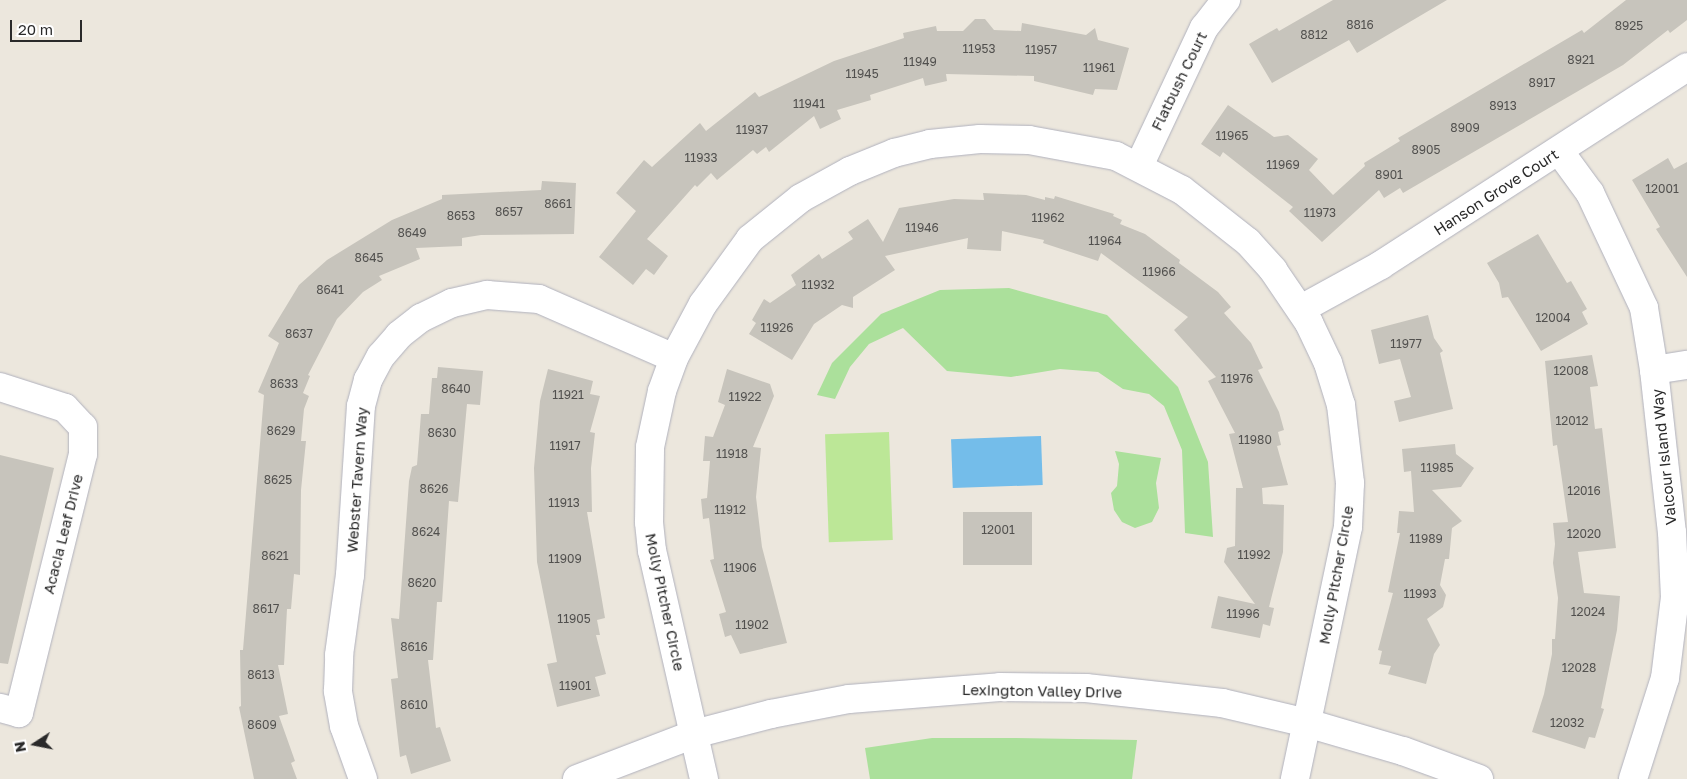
<!DOCTYPE html>
<style>
body{margin:0}
#map{position:relative;width:1687px;height:779px;overflow:hidden;background:#ece7dd;font-family:"Golos Text",sans-serif}
div>[style]{position:absolute}
[style*='--x']{left:calc(var(--x)*1px);top:calc(var(--y)*1px);width:calc(var(--w)*1px);rotate:calc(var(--a)*1deg)}
.green>*{inset:0;background:#abe09b}
.pitch>*{inset:0;background:#bce797;transform-origin:0 0}
.water>*{inset:0;background:#74bdea;transform-origin:0 0}
.building>*{inset:0;background:#c7c4bc;transform-origin:0 0}
.roads{filter:drop-shadow(0 0 1px #b0b1bd) drop-shadow(0 0 1px #b0b1bd)}
.street>*{height:28px;margin:-14px;padding:0 14px;transform-origin:14px;border-radius:14px;background:#fff}
.secondary>*{height:28px;margin:-14px;padding:0 14px;transform-origin:14px;border-radius:14px;background:#fff}
span{translate:-50% -50%;white-space:nowrap;text-align:center;line-height:1.15;-webkit-text-stroke:5px #fff;paint-order:stroke}
.number-label{font-size:12px;color:#51504e}
.number-label span{-webkit-text-stroke-width:0}
.street-label{font-size:15px;color:#2a2a2a}
.north{position:absolute;left:10px;top:719px;width:50px;height:50px;-webkit-text-stroke:4px #fff;paint-order:stroke;rotate:259deg;font-size:14px;font-weight:700;line-height:20px;text-align:center;color:#2a2a2a}
.north::after{content:'';display:block;margin:auto;width:18px;height:22px;background:#2a2a2a;clip-path:polygon(50% 0,100% 100%,50% 72%,0 100%)}
.scale{position:absolute;left:10px;top:20px;width:72px;height:22px;box-sizing:border-box;border:2px solid #2a2a2a;border-top:0;padding-left:6px;font-size:15px;line-height:18px;white-space:nowrap;color:#2a2a2a;-webkit-text-stroke:4px #fff;paint-order:stroke}
</style>
<div id="map">
<div class="green">
<i style="clip-path:polygon(1009px 288px,1107px 315px,1178px 387px,1208px 462px,1213px 537px,1185px 533px,1182px 450px,1164px 406px,1149px 394px,1123px 389px,1098px 372px,1060px 369px,1011px 377px,947px 371px,903px 328px,869px 344px,850px 367px,835px 399px,817px 395px,832px 363px,881px 314px,940px 290px)"></i>
<i style="clip-path:polygon(1115px 451px,1161px 458px,1156px 483px,1159px 508px,1152px 522px,1135px 528px,1122px 522px,1114px 510px,1111px 493px,1117px 486px,1119px 464px)"></i>
<i style="clip-path:polygon(932px 738px,1015px 738px,1137px 740px,1132px 779px,870px 779px,865px 748px)"></i>
</div>
<div class="pitch">
<i style="left:889px;top:432px;width:108px;height:64px;rotate:88deg"></i>
</div>
<div class="water">
<i style="left:1041px;top:436px;width:49px;height:90px;rotate:88deg"></i>
</div>
<div class="building">
<i style="clip-path:polygon(1333px 0,1447px 0,1357px 53px,1349px 40px,1272px 83px,1249px 44px,1277px 28px,1279px 31px)"></i>
<i style="clip-path:polygon(1626px 0,1687px 0,1687px 20px,1670px 33px,1668px 30px,1623px 65px,1403px 193px,1400px 188px,1384px 198px,1379px 190px,1322px 242px,1289px 211px,1293px 207px,1223px 152px,1220px 157px,1201px 144px,1228px 105px,1274px 137px,1288px 135px,1318px 159px,1309px 170px,1333px 195px,1365px 166px,1364px 163px,1400px 141px,1398px 138px,1582px 30px,1584px 33px)"></i>
<i style="clip-path:polygon(975px 19px,985px 19px,994px 30px,1021px 31px,1022px 23px,1086px 35px,1095px 28px,1098px 40px,1129px 48px,1117px 90px,1095px 89px,1093px 95px,1034px 81px,1034px 76px,946px 74px,947px 81px,925px 86px,923px 78px,870px 95px,871px 100px,837px 110px,841px 119px,820px 129px,814px 116px,769px 152px,766px 147px,757px 154px,753px 150px,717px 180px,711px 173px,697px 187px,695px 185px,647px 239px,668px 256px,654px 275px,646px 269px,633px 285px,599px 257px,636px 211px,616px 193px,644px 160px,652px 167px,700px 123px,706px 131px,755px 92px,759px 97px,834px 61px,904px 38px,903px 33px,936px 26px,937px 31px,963px 31px)"></i>
<i style="clip-path:polygon(1668px 158px,1674px 169px,1687px 162px,1687px 277px,1656px 229px,1660px 227px,1632px 180px)"></i>
<i style="clip-path:polygon(542px 181px,576px 183px,574px 234px,481px 235px,462px 238px,462px 246px,416px 248px,420px 259px,379px 276px,382px 280px,363px 292px,337px 319px,308px 375px,310px 376px,303px 393px,309px 396px,304px 409px,301px 441px,306px 441px,301px 490px,300px 575px,294px 574px,291px 609px,287px 609px,284px 665px,278px 665px,288px 714px,279px 716px,295px 761px,291px 763px,297px 779px,254px 779px,239px 707px,241px 706px,240px 650px,243px 650px,264px 395px,258px 392px,279px 343px,268px 336px,299px 285px,327px 260px,392px 220px,442px 199px,442px 195px,541px 190px)"></i>
<i style="clip-path:polygon(983px 193px,1026px 195px,1045px 200px,1045px 197px,1054px 199px,1055px 196px,1114px 214px,1113px 216px,1122px 220px,1120px 224px,1145px 234px,1180px 260px,1179px 263px,1218px 292px,1231px 307px,1224px 313px,1251px 343px,1263px 368px,1258px 370px,1279px 412px,1284px 430px,1278px 432px,1281px 445px,1277px 446px,1288px 485px,1262px 488px,1263px 504px,1284px 505px,1283px 552px,1269px 607px,1274px 608px,1270px 626px,1263px 624px,1260px 638px,1211px 628px,1218px 596px,1255px 604px,1224px 562px,1227px 548px,1235px 546px,1236px 488px,1243px 488px,1229px 434px,1235px 433px,1208px 381px,1216px 377px,1174px 330px,1188px 317px,1101px 253px,1098px 261px,1043px 243px,1044px 240px,1002px 231px,1001px 251px,967px 249px,968px 238px,885px 256px,895px 270px,853px 297px,853px 308px,842px 305px,814px 324px,792px 360px,749px 334px,756px 323px,752px 320px,764px 299px,770px 303px,796px 285px,791px 275px,819px 254px,822px 259px,853px 239px,848px 232px,868px 219px,883px 242px,899px 208px,954px 199px,984px 200px)"></i>
<i style="clip-path:polygon(1538px 234px,1567px 283px,1571px 281px,1587px 309px,1582px 312px,1588px 324px,1541px 351px,1508px 297px,1502px 298px,1499px 283px,1487px 263px)"></i>
<i style="clip-path:polygon(1428px 315px,1434px 338px,1443px 351px,1440px 353px,1453px 409px,1399px 422px,1394px 401px,1411px 397px,1400px 359px,1379px 364px,1371px 330px)"></i>
<i style="clip-path:polygon(1592px 355px,1598px 386px,1590px 387px,1595px 429px,1602px 428px,1616px 548px,1578px 552px,1584px 593px,1620px 596px,1617px 630px,1601px 708px,1604px 709px,1595px 738px,1589px 737px,1585px 749px,1532px 732px,1544px 694px,1552px 654px,1552px 639px,1555px 639px,1558px 598px,1553px 563px,1555px 544px,1553px 523px,1568px 522px,1557px 445px,1553px 446px,1545px 361px)"></i>
<i style="clip-path:polygon(438px 367px,483px 371px,480px 405px,467px 404px,458px 502px,449px 501px,442px 602px,437px 602px,433px 660px,428px 660px,436px 728px,440px 727px,451px 761px,411px 774px,406px 755px,400px 757px,391px 679px,398px 678px,391px 618px,399px 619px,409px 481px,412px 467px,417px 465px,421px 414px,429px 414px,432px 378px,437px 378px)"></i>
<i style="clip-path:polygon(548px 369px,593px 381px,590px 394px,600px 396px,590px 432px,595px 433px,591px 468px,592px 512px,587px 512px,605px 618px,597px 620px,600px 635px,596px 635px,606px 674px,595px 677px,600px 696px,557px 707px,547px 664px,557px 662px,537px 562px,534px 468px,540px 401px)"></i>
<i style="clip-path:polygon(727px 369px,770px 384px,774px 396px,753px 447px,761px 448px,756px 497px,762px 547px,787px 643px,740px 654px,731px 635px,725px 637px,719px 614px,726px 612px,710px 560px,714px 559px,709px 518px,703px 519px,701px 499px,707px 498px,710px 461px,703px 461px,705px 436px,713px 437px,725px 405px,718px 402px)"></i>
<i style="clip-path:polygon(1455px 444px,1456px 454px,1474px 468px,1461px 487px,1432px 490px,1462px 521px,1452px 528px,1449px 559px,1445px 559px,1440px 585px,1446px 595px,1443px 607px,1427px 619px,1440px 645px,1434px 654px,1426px 684px,1388px 674px,1391px 666px,1379px 664px,1382px 651px,1378px 650px,1393px 593px,1388px 592px,1400px 533px,1397px 533px,1399px 511px,1414px 512px,1411px 471px,1404px 472px,1402px 449px)"></i>
<i style="clip-path:polygon(0 455px,54px 468px,8px 664px,0 663px)"></i>
<i style="left:963px;top:512px;width:69px;height:53px"></i>
</div>
<div class="roads">
<div class="street">
<i style="--x:1560;--y:152;--w:51;--a:53.8"></i>
<i style="--x:1590;--y:193;--w:127;--a:64.8"></i>
<i style="--x:1644;--y:308;--w:63;--a:80.8"></i>
<i style="--x:1654;--y:370;--w:163;--a:83.7"></i>
<i style="--x:1672;--y:532;--w:65;--a:87.4"></i>
<i style="--x:1675;--y:597;--w:82;--a:97"></i>
<i style="--x:1665;--y:678;--w:106;--a:107.6"></i>
<i style="--x:1139;--y:166;--w:153;--a:-64.8"></i>
<i style="--x:1204;--y:28;--w:36;--a:-52"></i>
<i style="--x:1301;--y:309;--w:91;--a:-28.8"></i>
<i style="--x:1381;--y:265;--w:364;--a:-32.9"></i>
<i style="--x:1654;--y:370;--w:33;--a:-9"></i>
<i style="--x:0;--y:387;--w:68;--a:17.9"></i>
<i style="--x:65;--y:408;--w:26;--a:47"></i>
<i style="--x:83;--y:427;--w:27;--a:90"></i>
<i style="--x:83;--y:454;--w:267;--a:103.9"></i>
<i style="--x:19;--y:713;--w:20;--a:-165"></i>
<i style="--x:363;--y:779;--w:56;--a:-109.7"></i>
<i style="--x:344;--y:726;--w:36;--a:-100"></i>
<i style="--x:338;--y:691;--w:36;--a:-88"></i>
<i style="--x:339;--y:655;--w:81;--a:-82.2"></i>
<i style="--x:350;--y:575;--w:169;--a:-86.3"></i>
<i style="--x:361;--y:406;--w:27;--a:-75"></i>
<i style="--x:368;--y:380;--w:27;--a:-62"></i>
<i style="--x:381;--y:356;--w:28;--a:-49"></i>
<i style="--x:399;--y:335;--w:28;--a:-38"></i>
<i style="--x:421;--y:318;--w:34;--a:-26"></i>
<i style="--x:452;--y:303;--w:36;--a:-13"></i>
<i style="--x:487;--y:295;--w:52;--a:4.4"></i>
<i style="--x:539;--y:299;--w:147;--a:23.6"></i>
<i style="--x:704;--y:779;--w:234;--a:-102.8"></i>
<i style="--x:652;--y:551;--w:29;--a:-96"></i>
<i style="--x:649;--y:522;--w:75;--a:-89.2"></i>
<i style="--x:650;--y:447;--w:57;--a:-77.9"></i>
<i style="--x:662;--y:391;--w:35;--a:-70"></i>
<i style="--x:674;--y:358;--w:61;--a:-61.8"></i>
<i style="--x:703;--y:304;--w:80;--a:-54.1"></i>
<i style="--x:750;--y:239;--w:65;--a:-38.8"></i>
<i style="--x:801;--y:198;--w:56;--a:-28.9"></i>
<i style="--x:850;--y:171;--w:48;--a:-22.2"></i>
<i style="--x:894;--y:153;--w:37;--a:-14"></i>
<i style="--x:930;--y:144;--w:50;--a:-5.7"></i>
<i style="--x:980;--y:139;--w:49;--a:1.2"></i>
<i style="--x:1029;--y:140;--w:88;--a:10.4"></i>
<i style="--x:1116;--y:156;--w:74;--a:27.3"></i>
<i style="--x:1182;--y:190;--w:84;--a:38.2"></i>
<i style="--x:1248;--y:242;--w:38;--a:48"></i>
<i style="--x:1273;--y:270;--w:64;--a:55.8"></i>
<i style="--x:1309;--y:323;--w:44;--a:64.6"></i>
<i style="--x:1328;--y:363;--w:44;--a:72.8"></i>
<i style="--x:1341;--y:405;--w:79;--a:83.4"></i>
<i style="--x:1350;--y:483;--w:44;--a:92.6"></i>
<i style="--x:1348;--y:527;--w:258;--a:101.9"></i>
</div>
<div class="secondary">
<i style="--x:577;--y:779;--w:125;--a:-21"></i>
<i style="--x:694;--y:734;--w:80;--a:-14.6"></i>
<i style="--x:771;--y:714;--w:79;--a:-10.9"></i>
<i style="--x:849;--y:699;--w:151;--a:-4.5"></i>
<i style="--x:1000;--y:687;--w:86;--a:0.7"></i>
<i style="--x:1086;--y:688;--w:137;--a:6.3"></i>
<i style="--x:1222;--y:703;--w:87;--a:13.2"></i>
<i style="--x:1307;--y:723;--w:100;--a:16.3"></i>
<i style="--x:1403;--y:751;--w:81;--a:20.2"></i>
</div>
</div>
<div class="number-label">
<span style="left:1360px;top:25px">8816</span>
<span style="left:1629px;top:26px">8925</span>
<span style="left:1314px;top:35px">8812</span>
<span style="left:979px;top:49px">11953</span>
<span style="left:1041px;top:50px">11957</span>
<span style="left:1581px;top:60px">8921</span>
<span style="left:920px;top:62px">11949</span>
<span style="left:1099px;top:68px">11961</span>
<span style="left:862px;top:74px">11945</span>
<span style="left:1542px;top:83px">8917</span>
<span style="left:809px;top:104px">11941</span>
<span style="left:1503px;top:106px">8913</span>
<span style="left:1465px;top:128px">8909</span>
<span style="left:752px;top:130px">11937</span>
<span style="left:1232px;top:136px">11965</span>
<span style="left:1426px;top:150px">8905</span>
<span style="left:701px;top:158px">11933</span>
<span style="left:1283px;top:165px">11969</span>
<span style="left:1389px;top:175px">8901</span>
<span style="left:1662px;top:189px">12001</span>
<span style="left:558px;top:204px">8661</span>
<span style="left:509px;top:212px">8657</span>
<span style="left:1320px;top:213px">11973</span>
<span style="left:461px;top:216px">8653</span>
<span style="left:1048px;top:218px">11962</span>
<span style="left:922px;top:228px">11946</span>
<span style="left:412px;top:233px">8649</span>
<span style="left:1105px;top:241px">11964</span>
<span style="left:369px;top:258px">8645</span>
<span style="left:1159px;top:272px">11966</span>
<span style="left:818px;top:285px">11932</span>
<span style="left:330px;top:290px">8641</span>
<span style="left:1553px;top:318px">12004</span>
<span style="left:777px;top:328px">11926</span>
<span style="left:299px;top:334px">8637</span>
<span style="left:1406px;top:344px">11977</span>
<span style="left:1571px;top:371px">12008</span>
<span style="left:1237px;top:379px">11976</span>
<span style="left:284px;top:384px">8633</span>
<span style="left:456px;top:389px">8640</span>
<span style="left:568px;top:395px">11921</span>
<span style="left:745px;top:397px">11922</span>
<span style="left:1572px;top:421px">12012</span>
<span style="left:281px;top:431px">8629</span>
<span style="left:442px;top:433px">8630</span>
<span style="left:1255px;top:440px">11980</span>
<span style="left:565px;top:446px">11917</span>
<span style="left:732px;top:454px">11918</span>
<span style="left:1437px;top:468px">11985</span>
<span style="left:278px;top:480px">8625</span>
<span style="left:434px;top:489px">8626</span>
<span style="left:1584px;top:491px">12016</span>
<span style="left:564px;top:503px">11913</span>
<span style="left:730px;top:510px">11912</span>
<span style="left:998px;top:530px">12001</span>
<span style="left:426px;top:532px">8624</span>
<span style="left:1584px;top:534px">12020</span>
<span style="left:1426px;top:539px">11989</span>
<span style="left:1254px;top:555px">11992</span>
<span style="left:275px;top:556px">8621</span>
<span style="left:565px;top:559px">11909</span>
<span style="left:740px;top:568px">11906</span>
<span style="left:422px;top:583px">8620</span>
<span style="left:1420px;top:594px">11993</span>
<span style="left:266px;top:609px">8617</span>
<span style="left:1588px;top:612px">12024</span>
<span style="left:1243px;top:614px">11996</span>
<span style="left:574px;top:619px">11905</span>
<span style="left:752px;top:625px">11902</span>
<span style="left:414px;top:647px">8616</span>
<span style="left:1579px;top:668px">12028</span>
<span style="left:261px;top:675px">8613</span>
<span style="left:575px;top:686px">11901</span>
<span style="left:414px;top:705px">8610</span>
<span style="left:1567px;top:723px">12032</span>
<span style="left:262px;top:725px">8609</span>
</div>
<div class="street-label">
<span style="left:1179px;top:81px;rotate:-64deg">Flatbush Court</span>
<span style="left:1496px;top:192px;rotate:-33deg">Hanson Grove Court</span>
<span style="left:1664px;top:457px;rotate:-96deg">Valcour Island Way</span>
<span style="left:357px;top:480px;rotate:-86deg">Webster Tavern Way</span>
<span style="left:63px;top:534px;rotate:-76deg">Acacia Leaf Drive</span>
<span style="left:1336px;top:575px;rotate:-80deg">Molly Pitcher Circle</span>
<span style="left:665px;top:602px;rotate:78deg">Molly Pitcher Circle</span>
<span style="left:1042px;top:691px;rotate:1deg">Lexington Valley Drive</span>
</div>
<div class="north">N</div>
<div class="scale">20 m</div>
</div>
